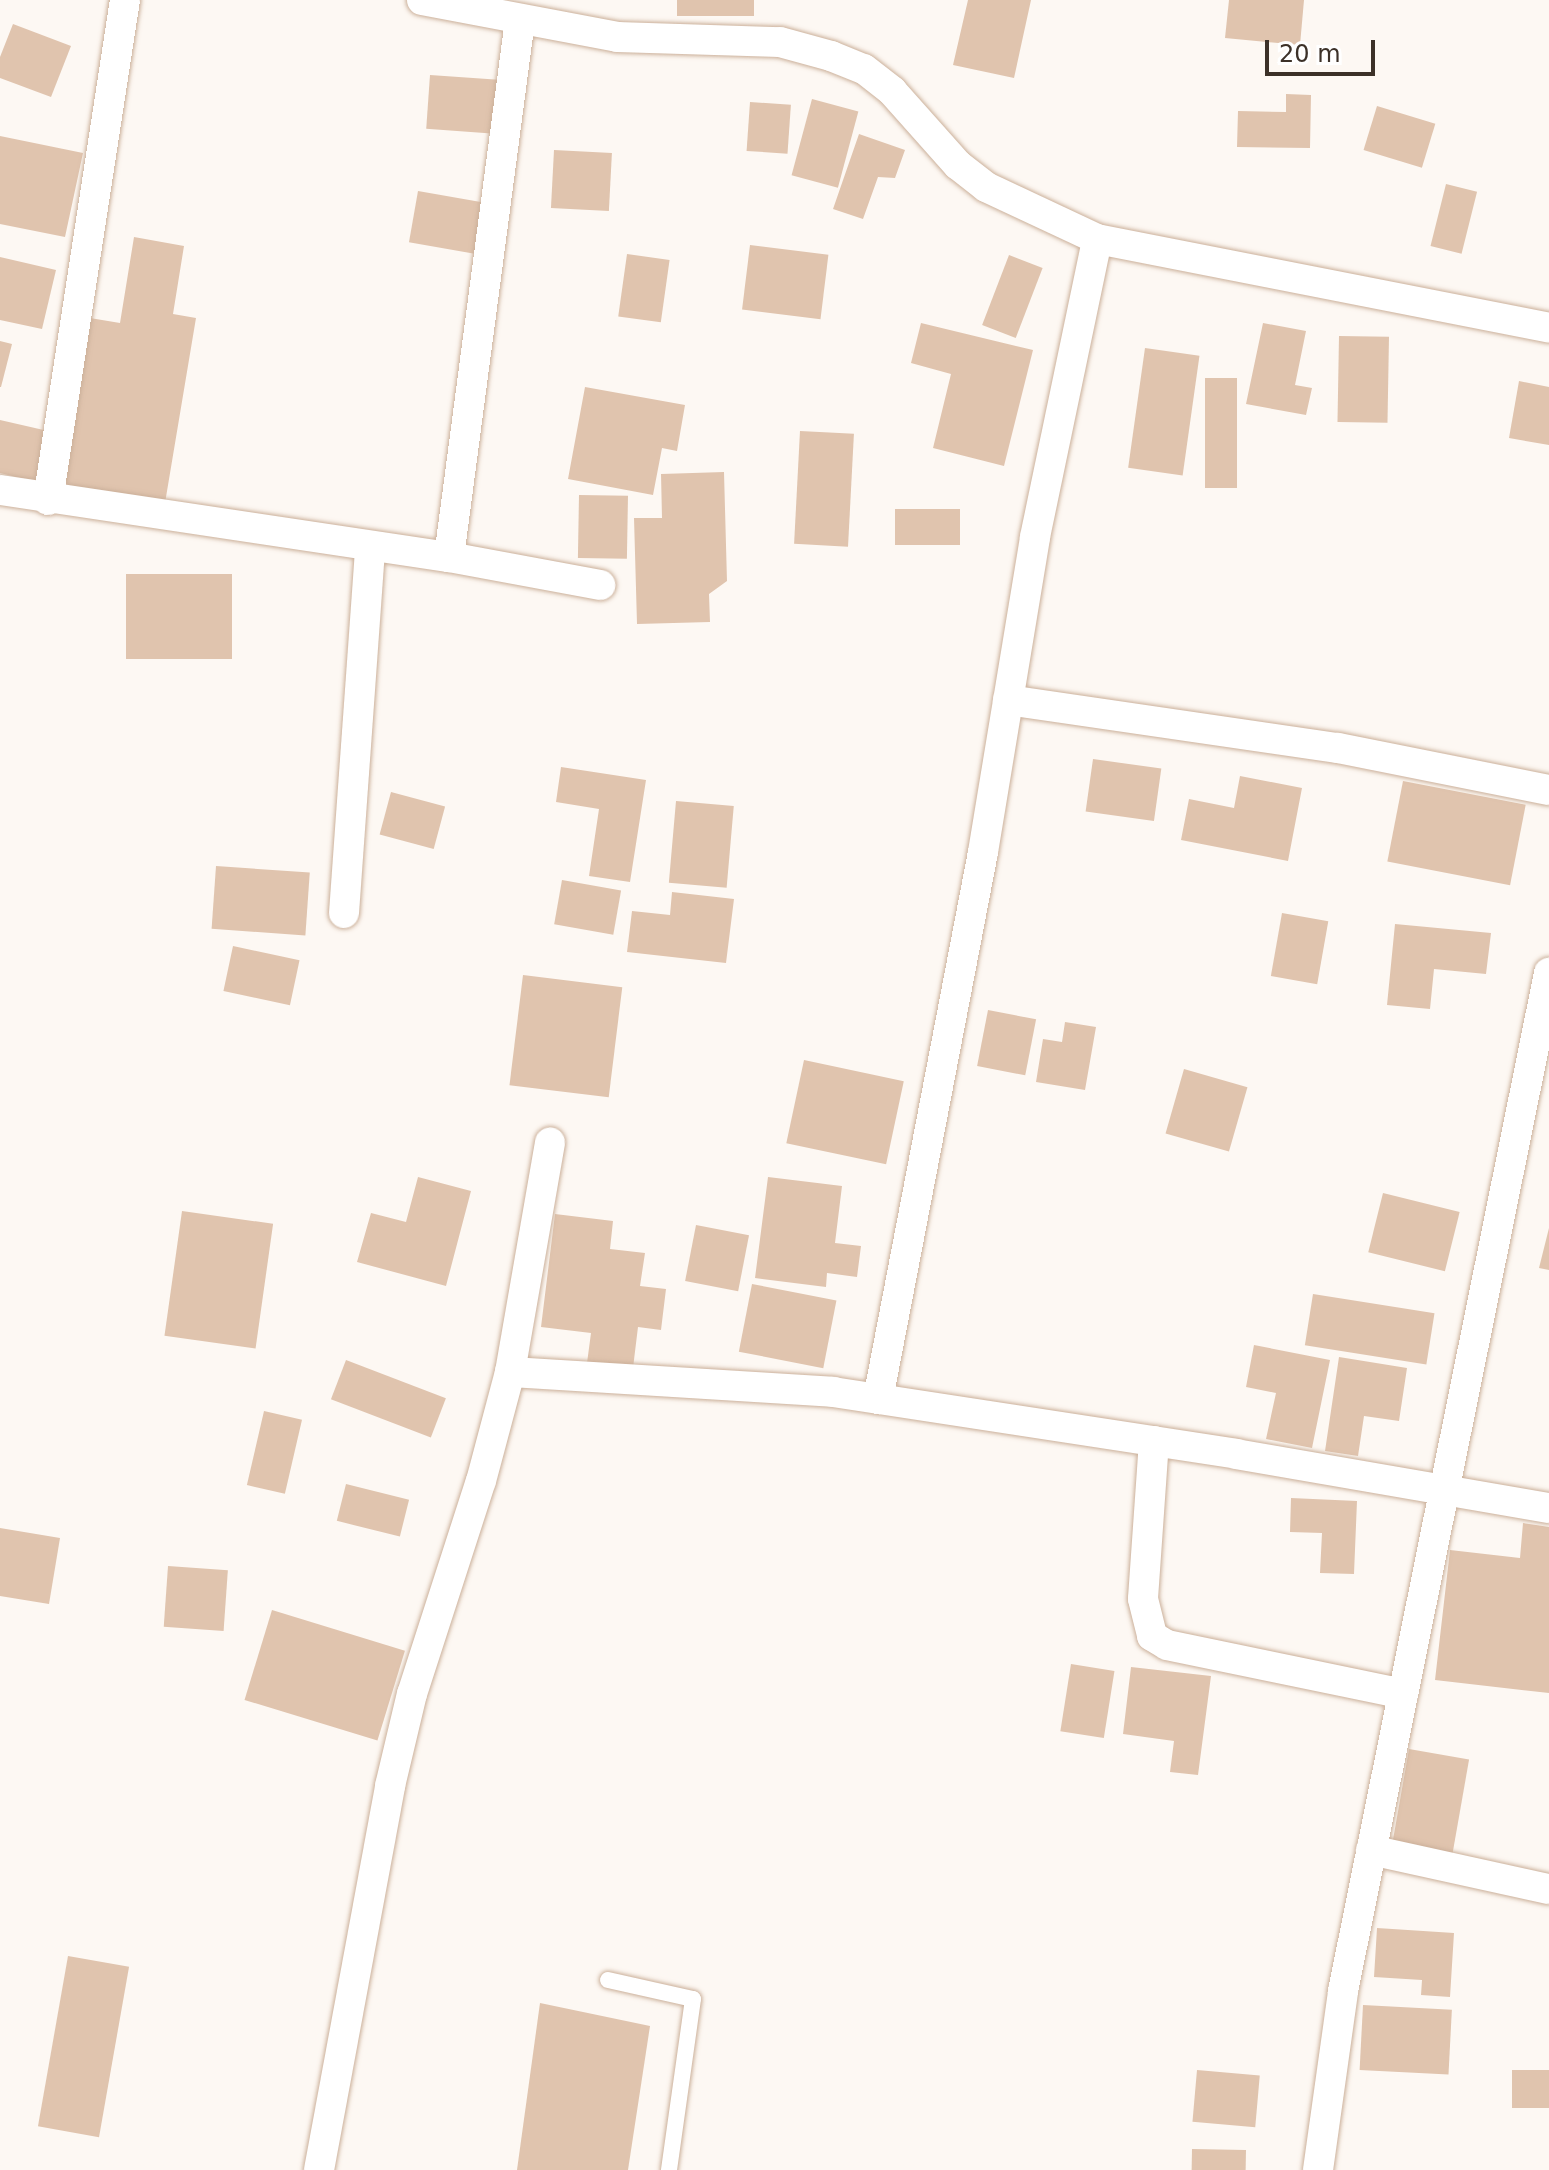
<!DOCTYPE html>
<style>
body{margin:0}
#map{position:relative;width:1549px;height:2170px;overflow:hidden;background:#fdf8f3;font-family:"DejaVu Sans",sans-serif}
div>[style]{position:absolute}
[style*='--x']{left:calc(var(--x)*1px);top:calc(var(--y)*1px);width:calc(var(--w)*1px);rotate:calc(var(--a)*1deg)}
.building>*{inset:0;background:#e0c4ae;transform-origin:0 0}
.roads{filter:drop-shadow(0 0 2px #cbb09a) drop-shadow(0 0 2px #cbb09a)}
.lane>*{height:16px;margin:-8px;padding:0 8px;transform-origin:8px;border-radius:8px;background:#fff}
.street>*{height:30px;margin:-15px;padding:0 15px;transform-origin:15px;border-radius:15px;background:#fff}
span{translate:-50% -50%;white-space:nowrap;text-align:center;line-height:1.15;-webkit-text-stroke:6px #fff;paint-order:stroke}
.scale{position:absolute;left:1265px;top:40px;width:110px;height:36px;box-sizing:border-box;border:4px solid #3c3128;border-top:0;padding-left:10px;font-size:24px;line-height:28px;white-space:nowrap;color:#3c3128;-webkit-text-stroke:6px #fff;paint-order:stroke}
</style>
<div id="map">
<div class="building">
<i style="left:677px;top:0;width:77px;height:16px"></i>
<i style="clip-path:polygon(968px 0,1031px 0,1014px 78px,953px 65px)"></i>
<i style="clip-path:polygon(1229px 0,1304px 0,1300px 45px,1225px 38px)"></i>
<i style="clip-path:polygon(13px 24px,71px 46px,51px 97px,0 78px,0 57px)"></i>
<i style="left:430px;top:75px;width:72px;height:54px;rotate:4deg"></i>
<i style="clip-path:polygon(1286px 94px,1311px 95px,1310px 148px,1237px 147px,1238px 111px,1286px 112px)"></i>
<i style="left:812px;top:99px;width:48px;height:79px;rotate:15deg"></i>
<i style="left:750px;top:102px;width:41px;height:49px;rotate:4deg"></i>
<i style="left:1377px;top:106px;width:61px;height:46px;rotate:17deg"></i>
<i style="clip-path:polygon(859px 134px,905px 150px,895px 178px,878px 177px,863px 219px,833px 209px)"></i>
<i style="clip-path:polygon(0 136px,83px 153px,65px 237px,0 224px)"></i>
<i style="left:554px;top:150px;width:58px;height:58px;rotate:3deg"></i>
<i style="left:1446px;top:184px;width:32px;height:64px;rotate:14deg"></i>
<i style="left:418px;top:191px;width:68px;height:52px;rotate:10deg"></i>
<i style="clip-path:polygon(134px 237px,184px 246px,173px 314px,196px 318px,164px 509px,49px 490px,78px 316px,120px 323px)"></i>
<i style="left:750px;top:245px;width:79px;height:65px;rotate:7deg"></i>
<i style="left:627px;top:254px;width:43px;height:63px;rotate:8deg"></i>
<i style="left:1009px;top:255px;width:36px;height:75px;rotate:21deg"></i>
<i style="clip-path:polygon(0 257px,56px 270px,42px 329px,0 320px)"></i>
<i style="clip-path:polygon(921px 323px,1033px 350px,1004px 466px,933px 448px,951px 374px,911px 363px)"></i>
<i style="clip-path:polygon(1263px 323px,1306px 331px,1295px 385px,1312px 388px,1306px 415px,1246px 404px)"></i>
<i style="left:1339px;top:336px;width:50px;height:86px;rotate:1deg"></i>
<i style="clip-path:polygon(0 341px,12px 344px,1px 387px,0 387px)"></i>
<i style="left:1145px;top:348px;width:55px;height:121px;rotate:8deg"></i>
<i style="left:1205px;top:378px;width:32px;height:110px"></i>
<i style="clip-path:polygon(1519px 381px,1549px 387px,1549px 445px,1509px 438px)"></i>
<i style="clip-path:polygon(585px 387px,685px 405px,677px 451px,662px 448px,653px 495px,568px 479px)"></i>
<i style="clip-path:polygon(0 420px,48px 431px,36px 482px,0 473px)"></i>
<i style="left:800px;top:431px;width:54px;height:113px;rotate:3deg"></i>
<i style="clip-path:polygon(724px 472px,727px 581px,709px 594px,710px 622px,637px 624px,634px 518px,662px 518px,661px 474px)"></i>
<i style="left:579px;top:495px;width:49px;height:63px;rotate:1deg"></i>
<i style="left:895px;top:509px;width:65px;height:36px"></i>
<i style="left:126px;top:574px;width:106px;height:85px"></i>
<i style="left:1093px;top:759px;width:69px;height:53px;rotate:8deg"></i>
<i style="clip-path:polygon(561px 767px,646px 780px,630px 882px,589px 876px,599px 809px,556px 802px)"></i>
<i style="clip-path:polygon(1240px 776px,1302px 788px,1288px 861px,1181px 840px,1189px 799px,1234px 808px)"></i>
<i style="left:1403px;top:781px;width:125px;height:82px;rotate:11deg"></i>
<i style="left:391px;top:792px;width:56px;height:44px;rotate:15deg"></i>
<i style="left:676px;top:801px;width:58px;height:82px;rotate:5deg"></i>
<i style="left:216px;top:866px;width:94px;height:63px;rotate:4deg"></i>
<i style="left:562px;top:880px;width:60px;height:45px;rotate:10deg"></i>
<i style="clip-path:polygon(672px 892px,734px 899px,726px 963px,627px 952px,632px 911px,670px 915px)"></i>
<i style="left:1282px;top:913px;width:47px;height:64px;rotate:10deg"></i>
<i style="clip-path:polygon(1395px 924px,1491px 933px,1486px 974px,1434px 969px,1430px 1009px,1387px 1005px)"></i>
<i style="left:233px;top:946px;width:68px;height:46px;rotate:12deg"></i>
<i style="left:523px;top:975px;width:100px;height:111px;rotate:7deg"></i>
<i style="left:988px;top:1010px;width:49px;height:57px;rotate:11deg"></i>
<i style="clip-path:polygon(1065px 1022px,1096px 1027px,1085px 1090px,1036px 1082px,1043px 1039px,1062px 1042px)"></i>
<i style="left:804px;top:1060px;width:102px;height:85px;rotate:12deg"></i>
<i style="left:1184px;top:1069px;width:66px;height:67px;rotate:16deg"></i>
<i style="clip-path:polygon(418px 1177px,471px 1191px,446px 1286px,357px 1262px,371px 1213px,406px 1222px)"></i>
<i style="clip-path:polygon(768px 1177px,842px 1186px,835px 1243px,861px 1246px,857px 1277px,827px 1273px,826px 1287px,755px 1278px)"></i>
<i style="left:1383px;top:1193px;width:79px;height:61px;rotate:14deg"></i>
<i style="left:182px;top:1211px;width:92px;height:126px;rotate:8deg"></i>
<i style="clip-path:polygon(555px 1214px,613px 1221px,610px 1249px,645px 1253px,640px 1286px,666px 1289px,661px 1330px,638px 1327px,633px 1368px,587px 1363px,591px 1333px,541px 1327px)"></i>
<i style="left:696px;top:1225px;width:54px;height:57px;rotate:11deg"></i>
<i style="clip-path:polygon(1549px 1228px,1549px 1270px,1539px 1268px)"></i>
<i style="left:752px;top:1284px;width:86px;height:69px;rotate:11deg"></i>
<i style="left:1313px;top:1294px;width:123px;height:52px;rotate:9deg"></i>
<i style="clip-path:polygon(1254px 1345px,1330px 1360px,1312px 1448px,1266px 1439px,1276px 1393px,1246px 1387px)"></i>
<i style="clip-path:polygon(1339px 1357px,1407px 1368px,1399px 1421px,1364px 1416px,1358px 1456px,1325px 1451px)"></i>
<i style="left:346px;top:1360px;width:107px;height:42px;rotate:21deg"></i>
<i style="left:264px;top:1411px;width:39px;height:76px;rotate:13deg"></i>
<i style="left:346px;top:1484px;width:65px;height:38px;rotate:14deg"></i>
<i style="clip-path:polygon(1291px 1498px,1357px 1501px,1354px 1574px,1320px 1573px,1322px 1533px,1290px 1532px)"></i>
<i style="clip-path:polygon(1523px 1523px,1549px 1527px,1549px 1693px,1435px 1680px,1450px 1550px,1520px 1558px)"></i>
<i style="clip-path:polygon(0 1528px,60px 1538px,49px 1604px,0 1596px)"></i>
<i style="left:168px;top:1566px;width:60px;height:61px;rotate:4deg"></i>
<i style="left:272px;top:1610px;width:139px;height:94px;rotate:17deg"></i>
<i style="left:1071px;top:1664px;width:44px;height:68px;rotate:9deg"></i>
<i style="clip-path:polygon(1131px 1667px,1211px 1676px,1198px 1775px,1170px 1772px,1174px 1741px,1123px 1734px)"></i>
<i style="left:1409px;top:1749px;width:61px;height:95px;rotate:10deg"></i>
<i style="clip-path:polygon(1377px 1928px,1454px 1933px,1450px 1997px,1421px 1995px,1422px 1980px,1374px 1977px)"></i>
<i style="left:68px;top:1956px;width:62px;height:173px;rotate:10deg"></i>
<i style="clip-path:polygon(540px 2003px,650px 2026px,628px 2170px,517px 2170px)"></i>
<i style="left:1363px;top:2005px;width:89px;height:65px;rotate:3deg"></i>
<i style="left:1197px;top:2070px;width:63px;height:52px;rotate:5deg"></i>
<i style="left:1549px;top:2070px;width:38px;height:37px;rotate:90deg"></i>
<i style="left:1192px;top:2149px;width:54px;height:21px;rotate:1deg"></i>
</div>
<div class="roads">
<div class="lane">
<i style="--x:608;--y:1980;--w:87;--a:12.6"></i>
<i style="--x:693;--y:1999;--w:173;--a:98"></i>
</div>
<div class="street">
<i style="--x:422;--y:0;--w:198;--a:10.7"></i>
<i style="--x:617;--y:37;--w:163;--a:1.8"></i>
<i style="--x:780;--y:42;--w:53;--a:15.4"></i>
<i style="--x:831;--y:56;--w:35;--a:22"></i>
<i style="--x:864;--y:69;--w:36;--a:38"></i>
<i style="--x:892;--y:91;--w:99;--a:48.3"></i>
<i style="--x:958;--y:165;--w:36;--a:38"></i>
<i style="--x:986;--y:187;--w:123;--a:25.1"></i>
<i style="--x:1097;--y:239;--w:461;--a:11.1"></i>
<i style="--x:0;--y:490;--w:454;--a:8.5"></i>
<i style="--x:449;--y:557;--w:154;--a:10.5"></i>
<i style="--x:48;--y:500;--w:506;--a:-81.25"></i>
<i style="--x:449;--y:557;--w:542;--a:-82.47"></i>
<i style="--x:1008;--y:700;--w:333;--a:8.3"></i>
<i style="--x:1338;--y:748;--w:215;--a:11.3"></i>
<i style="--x:344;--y:913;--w:368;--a:-85.9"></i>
<i style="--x:510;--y:1372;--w:233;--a:-80.1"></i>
<i style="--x:878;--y:1399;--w:557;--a:-79.13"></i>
<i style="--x:983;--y:852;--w:319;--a:-80.6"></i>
<i style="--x:1035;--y:537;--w:304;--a:-78.2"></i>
<i style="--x:1154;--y:1441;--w:158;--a:94"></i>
<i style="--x:1143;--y:1599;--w:38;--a:76"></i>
<i style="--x:1152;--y:1636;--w:17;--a:31"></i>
<i style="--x:1167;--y:1645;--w:241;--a:11.7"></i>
<i style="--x:1371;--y:1850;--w:182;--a:12.4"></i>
<i style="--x:319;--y:2170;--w:391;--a:-79.5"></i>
<i style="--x:390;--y:1786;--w:95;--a:-76.6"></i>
<i style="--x:412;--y:1694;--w:224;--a:-72.1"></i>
<i style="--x:481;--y:1481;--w:113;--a:-75.1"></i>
<i style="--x:510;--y:1372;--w:324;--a:3.5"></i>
<i style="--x:833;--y:1392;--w:408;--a:8.7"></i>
<i style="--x:1236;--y:1454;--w:318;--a:9.8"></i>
<i style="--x:1318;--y:2170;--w:181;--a:-82"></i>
<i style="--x:1343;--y:1991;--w:1039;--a:-78.56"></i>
</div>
</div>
<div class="scale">20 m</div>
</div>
